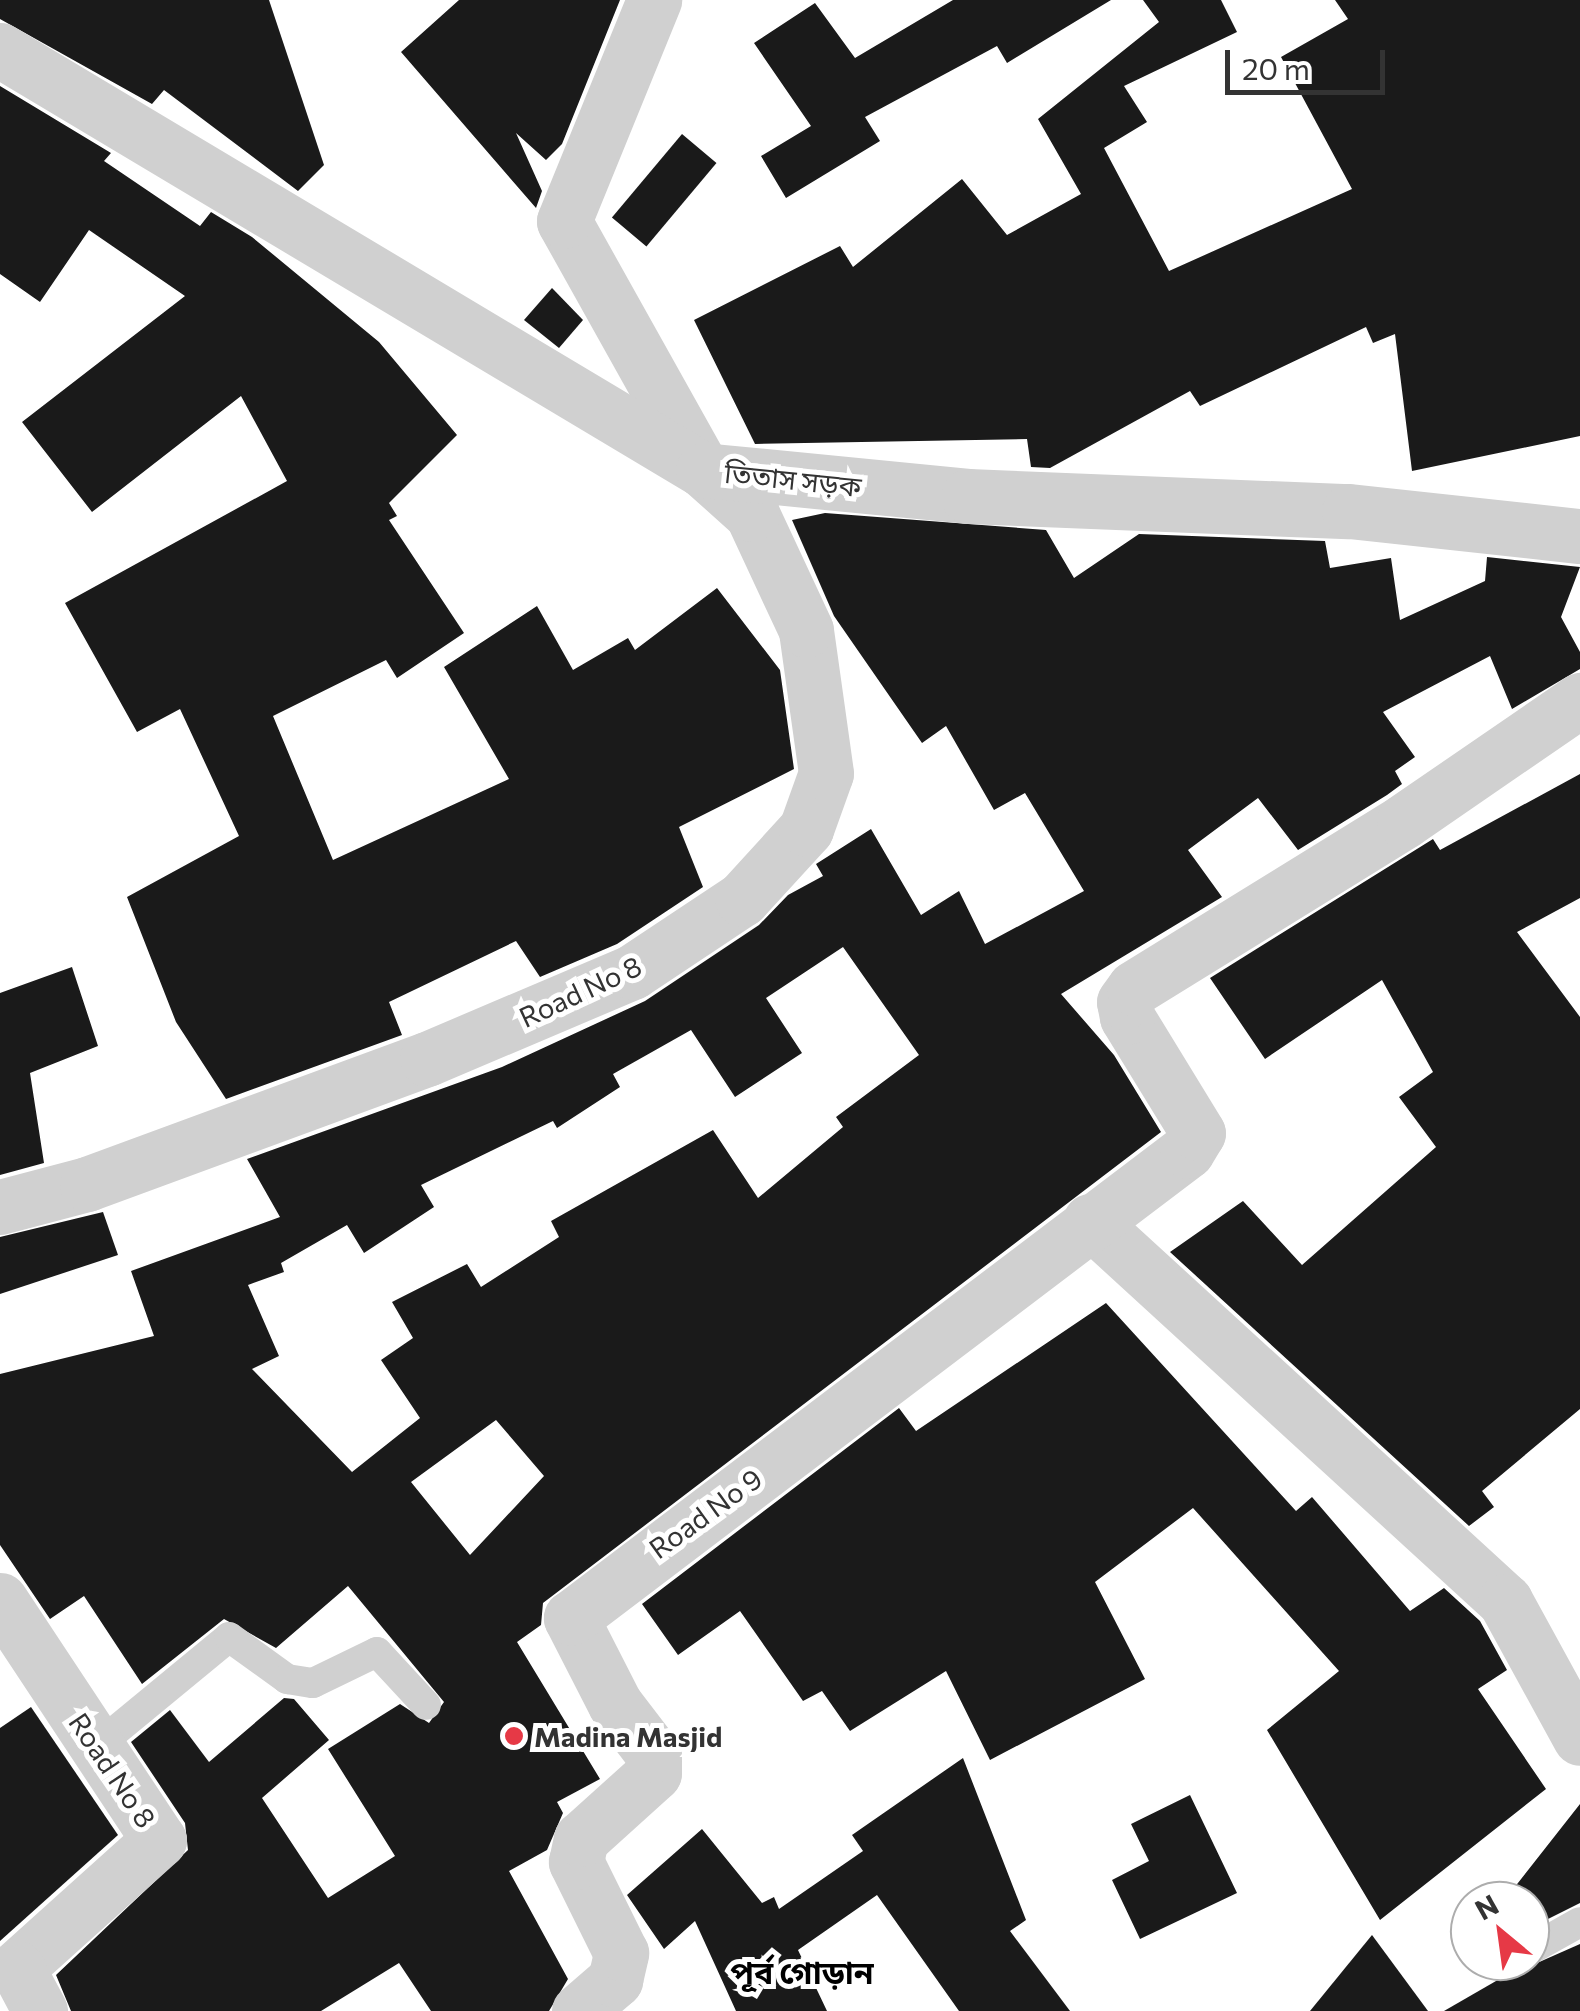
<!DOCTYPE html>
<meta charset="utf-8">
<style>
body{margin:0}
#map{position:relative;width:1580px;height:2011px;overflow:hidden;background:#fff;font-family:Commissioner,"Noto Sans Bengali",sans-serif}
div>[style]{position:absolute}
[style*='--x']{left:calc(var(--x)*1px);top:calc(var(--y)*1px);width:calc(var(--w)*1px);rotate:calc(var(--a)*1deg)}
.building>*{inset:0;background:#1a1a1a;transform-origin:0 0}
.service>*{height:30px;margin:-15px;padding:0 15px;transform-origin:15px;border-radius:15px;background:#d0d0d0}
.minor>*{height:55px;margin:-27.5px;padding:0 27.5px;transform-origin:27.5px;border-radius:27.5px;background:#d0d0d0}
.tertiary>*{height:55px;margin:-27.5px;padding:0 27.5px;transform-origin:27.5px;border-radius:27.5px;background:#d0d0d0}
.dots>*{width:28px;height:28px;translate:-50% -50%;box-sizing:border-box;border:5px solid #fff;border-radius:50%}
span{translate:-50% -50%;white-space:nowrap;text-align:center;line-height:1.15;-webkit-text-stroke:10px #fff;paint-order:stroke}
.street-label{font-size:28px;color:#333}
.poi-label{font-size:28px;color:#333;font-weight:700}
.left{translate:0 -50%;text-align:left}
.quarter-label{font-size:32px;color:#000;font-weight:700}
.north{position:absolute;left:1450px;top:1881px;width:100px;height:100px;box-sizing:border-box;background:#fff;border:2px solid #adadad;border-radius:50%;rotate:331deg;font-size:28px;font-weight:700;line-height:40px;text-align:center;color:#333}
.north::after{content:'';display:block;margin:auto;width:35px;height:45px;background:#e63946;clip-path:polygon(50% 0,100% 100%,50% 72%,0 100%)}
.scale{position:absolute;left:1225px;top:50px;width:160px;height:45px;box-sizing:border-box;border:5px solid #333;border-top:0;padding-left:12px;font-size:30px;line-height:35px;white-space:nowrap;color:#333;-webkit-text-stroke:8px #fff;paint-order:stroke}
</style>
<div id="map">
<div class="building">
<i style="clip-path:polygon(0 0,269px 0,324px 165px,298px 191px,164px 90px,152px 104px,0 19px)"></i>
<i style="clip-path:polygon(459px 0,620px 0,562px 144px,546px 160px,516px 133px,542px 191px,536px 208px,401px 52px)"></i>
<i style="clip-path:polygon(953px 0,1111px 0,1007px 63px,997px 46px,865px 117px,880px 141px,786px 198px,761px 156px,811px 126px,754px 43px,815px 3px,855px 58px)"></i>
<i style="clip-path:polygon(1143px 0,1221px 0,1237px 32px,1124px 86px,1147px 122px,1104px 148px,1169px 271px,1352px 189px,1281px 57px,1348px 19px,1335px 0,1580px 0,1580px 436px,1412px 471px,1395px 334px,1373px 343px,1366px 327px,1200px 406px,1190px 391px,1050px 468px,1031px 467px,1027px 439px,755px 444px,694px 320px,840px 246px,853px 267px,962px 179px,1007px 235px,1081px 194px,1038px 119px,1159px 22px)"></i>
<i style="clip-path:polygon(0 86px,111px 153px,104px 161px,200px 226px,211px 212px,252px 237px,379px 342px,457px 435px,389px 503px,397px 516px,389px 520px,464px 633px,397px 678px,386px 660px,273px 716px,333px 860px,509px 779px,444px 667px,537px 606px,573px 670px,628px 638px,635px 650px,717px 588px,780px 670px,794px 769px,679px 827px,703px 887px,617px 944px,540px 977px,516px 941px,389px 1002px,402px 1035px,226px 1099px,176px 1022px,127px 897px,239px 836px,180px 709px,137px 732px,65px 603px,287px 481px,241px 396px,92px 512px,22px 422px,185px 296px,89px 230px,40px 302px,0 274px)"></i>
<i style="left:682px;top:134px;width:45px;height:109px;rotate:40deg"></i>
<i style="clip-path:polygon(552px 288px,583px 320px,559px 348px,524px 320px)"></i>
<i style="clip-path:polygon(evenodd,825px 513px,1046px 530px,1074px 578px,1139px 534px,1325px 541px,1330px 568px,1391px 558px,1400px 620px,1485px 581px,1487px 557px,1580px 567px,1561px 617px,1580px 652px,1580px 669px,1512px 709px,1490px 656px,1383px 712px,1415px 757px,1395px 771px,1402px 784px,1387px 795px,1298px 850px,1258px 798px,1188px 850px,1222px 897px,1061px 994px,1114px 1055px,1161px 1132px,543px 1603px,541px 1625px,517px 1642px,600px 1779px,557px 1802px,563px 1813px,547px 1850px,509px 1871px,568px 1979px,549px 2011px,431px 2011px,399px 1963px,321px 2011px,71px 2011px,56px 1975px,188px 1850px,185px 1823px,131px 1742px,170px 1710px,209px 1762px,284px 1698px,294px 1699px,329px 1740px,262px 1798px,328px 1898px,395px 1856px,328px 1749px,400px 1704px,429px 1723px,444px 1702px,348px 1586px,276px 1648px,224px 1619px,142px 1684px,84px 1596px,50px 1619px,0 1545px,0 1374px,154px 1336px,131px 1271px,280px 1217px,247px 1159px,502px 1067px,645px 1001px,759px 925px,788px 895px,823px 876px,816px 864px,871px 829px,921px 915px,959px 891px,985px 944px,1084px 891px,1025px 793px,994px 810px,946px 726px,922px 743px,834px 616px,792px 520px,825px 513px,843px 947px,919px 1055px,836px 1117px,843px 1127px,758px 1198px,713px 1130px,551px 1221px,559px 1237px,481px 1287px,467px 1264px,392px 1302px,413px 1338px,381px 1360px,420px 1418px,352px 1472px,252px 1369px,279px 1356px,248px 1285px,284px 1272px,281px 1263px,347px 1225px,364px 1253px,434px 1207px,421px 1185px,553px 1121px,557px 1128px,620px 1087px,613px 1074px,691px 1030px,735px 1097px,802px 1053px,766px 998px,843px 947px,825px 513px,496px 1420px,544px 1476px,470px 1555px,411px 1482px,496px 1420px)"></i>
<i style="clip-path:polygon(1580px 774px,1580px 898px,1517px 932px,1580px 1017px,1580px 1409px,1482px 1491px,1494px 1507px,1469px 1526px,1170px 1252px,1243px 1201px,1302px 1265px,1436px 1147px,1399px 1097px,1433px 1072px,1382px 980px,1265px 1059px,1210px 978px,1433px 839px,1440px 850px)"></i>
<i style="clip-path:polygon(72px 967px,98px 1046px,30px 1073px,44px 1163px,0 1175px,0 993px)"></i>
<i style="clip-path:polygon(103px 1212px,118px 1255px,0 1294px,0 1237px)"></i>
<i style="clip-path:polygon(1106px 1303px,1296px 1511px,1312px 1497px,1410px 1611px,1444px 1588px,1480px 1621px,1507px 1670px,1478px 1689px,1546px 1789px,1380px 1920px,1267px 1730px,1339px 1671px,1193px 1508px,1095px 1582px,1145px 1679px,990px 1760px,946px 1671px,850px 1731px,822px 1691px,803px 1701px,740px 1611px,678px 1655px,642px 1604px,899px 1408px,916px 1431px)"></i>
<i style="clip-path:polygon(31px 1707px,118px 1835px,0 1941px,0 1728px)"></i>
<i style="clip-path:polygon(963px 1758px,1026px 1920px,1010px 1931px,1070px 2011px,959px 2011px,877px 1895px,798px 1950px,827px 2011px,736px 2011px,695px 1921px,664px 1949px,627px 1895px,702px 1829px,762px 1903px,774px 1897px,779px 1909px,863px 1851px,852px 1835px)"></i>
<i style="clip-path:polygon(1190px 1795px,1237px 1893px,1140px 1939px,1112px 1880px,1149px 1861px,1131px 1824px)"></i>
<i style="clip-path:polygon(1580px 1804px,1580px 1903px,1536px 1925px,1530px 1901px,1514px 1888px)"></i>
<i style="clip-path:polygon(1372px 1935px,1428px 2011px,1310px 2011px)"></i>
<i style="clip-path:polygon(1580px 1944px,1580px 2011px,1444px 2011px,1496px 1981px)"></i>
</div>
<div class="service">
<i style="--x:97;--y:1746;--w:171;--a:-39.5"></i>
<i style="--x:229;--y:1637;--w:72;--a:35.9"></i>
<i style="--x:287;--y:1679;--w:26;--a:9"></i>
<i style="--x:313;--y:1683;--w:71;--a:-25.8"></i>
<i style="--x:377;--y:1652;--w:72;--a:47.2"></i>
<i style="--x:1530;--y:1950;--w:57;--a:-29.2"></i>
<i style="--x:1503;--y:1964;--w:7;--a:-27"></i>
</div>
<div class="minor">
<i style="--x:0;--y:1207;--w:90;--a:-14.8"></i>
<i style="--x:87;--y:1184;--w:362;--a:-20.2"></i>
<i style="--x:427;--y:1059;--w:223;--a:-23"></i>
<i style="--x:632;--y:972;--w:132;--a:-33.6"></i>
<i style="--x:742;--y:899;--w:95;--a:-47.6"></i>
<i style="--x:806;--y:829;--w:59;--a:-70.3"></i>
<i style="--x:826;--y:773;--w:144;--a:-98"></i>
<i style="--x:806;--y:630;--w:128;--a:-115"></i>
<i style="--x:752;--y:514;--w:66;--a:-138.1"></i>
<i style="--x:703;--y:470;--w:285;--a:-119.2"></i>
<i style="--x:564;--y:221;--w:239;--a:-67.8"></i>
<i style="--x:1090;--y:1221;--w:563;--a:42.48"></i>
<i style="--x:1505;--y:1601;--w:156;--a:61.3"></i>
<i style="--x:0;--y:1600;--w:288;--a:56.5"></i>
<i style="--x:159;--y:1840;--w:191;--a:138"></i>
<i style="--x:17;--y:1968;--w:49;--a:61.9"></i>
<i style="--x:579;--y:2011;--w:48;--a:-40.7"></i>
<i style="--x:615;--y:1980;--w:28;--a:-77"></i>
<i style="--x:621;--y:1953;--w:102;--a:-116.3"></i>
<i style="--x:576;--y:1862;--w:24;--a:-78"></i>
<i style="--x:581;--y:1839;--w:98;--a:-42.1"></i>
<i style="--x:654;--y:1773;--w:18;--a:-90"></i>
<i style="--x:654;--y:1755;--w:64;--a:-127.4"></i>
<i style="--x:615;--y:1704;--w:97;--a:-117.1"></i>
<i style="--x:571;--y:1618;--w:773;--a:-37.17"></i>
<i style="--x:1187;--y:1151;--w:21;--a:-59"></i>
<i style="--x:1198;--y:1133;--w:136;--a:-121.5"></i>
<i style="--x:1127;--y:1017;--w:15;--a:-101"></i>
<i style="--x:1124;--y:1002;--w:17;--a:-54"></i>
<i style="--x:1134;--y:988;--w:317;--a:-31.7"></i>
<i style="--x:1404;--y:821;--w:214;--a:-34.5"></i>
</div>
<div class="tertiary">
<i style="--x:0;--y:50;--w:819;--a:30.86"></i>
<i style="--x:703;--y:470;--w:266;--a:5.6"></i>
<i style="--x:968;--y:496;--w:381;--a:2.3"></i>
<i style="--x:1349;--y:511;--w:232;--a:6.2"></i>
</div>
<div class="dots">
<i style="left:514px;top:1736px;background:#e63946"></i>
</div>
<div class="street-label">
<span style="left:793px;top:479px;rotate:6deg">তিতাস সড়ক</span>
<span style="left:580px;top:991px;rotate:-25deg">Road No 8</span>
<span style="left:705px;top:1513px;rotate:-36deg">Road No 9</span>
<span style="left:113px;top:1770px;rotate:56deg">Road No 8</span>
</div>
<div class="poi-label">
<span class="left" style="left:534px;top:1736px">Madina Masjid</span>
</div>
<div class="quarter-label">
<span style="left:802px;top:1971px">পূর্ব গোড়ান</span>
</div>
<div class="north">N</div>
<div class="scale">20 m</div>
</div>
